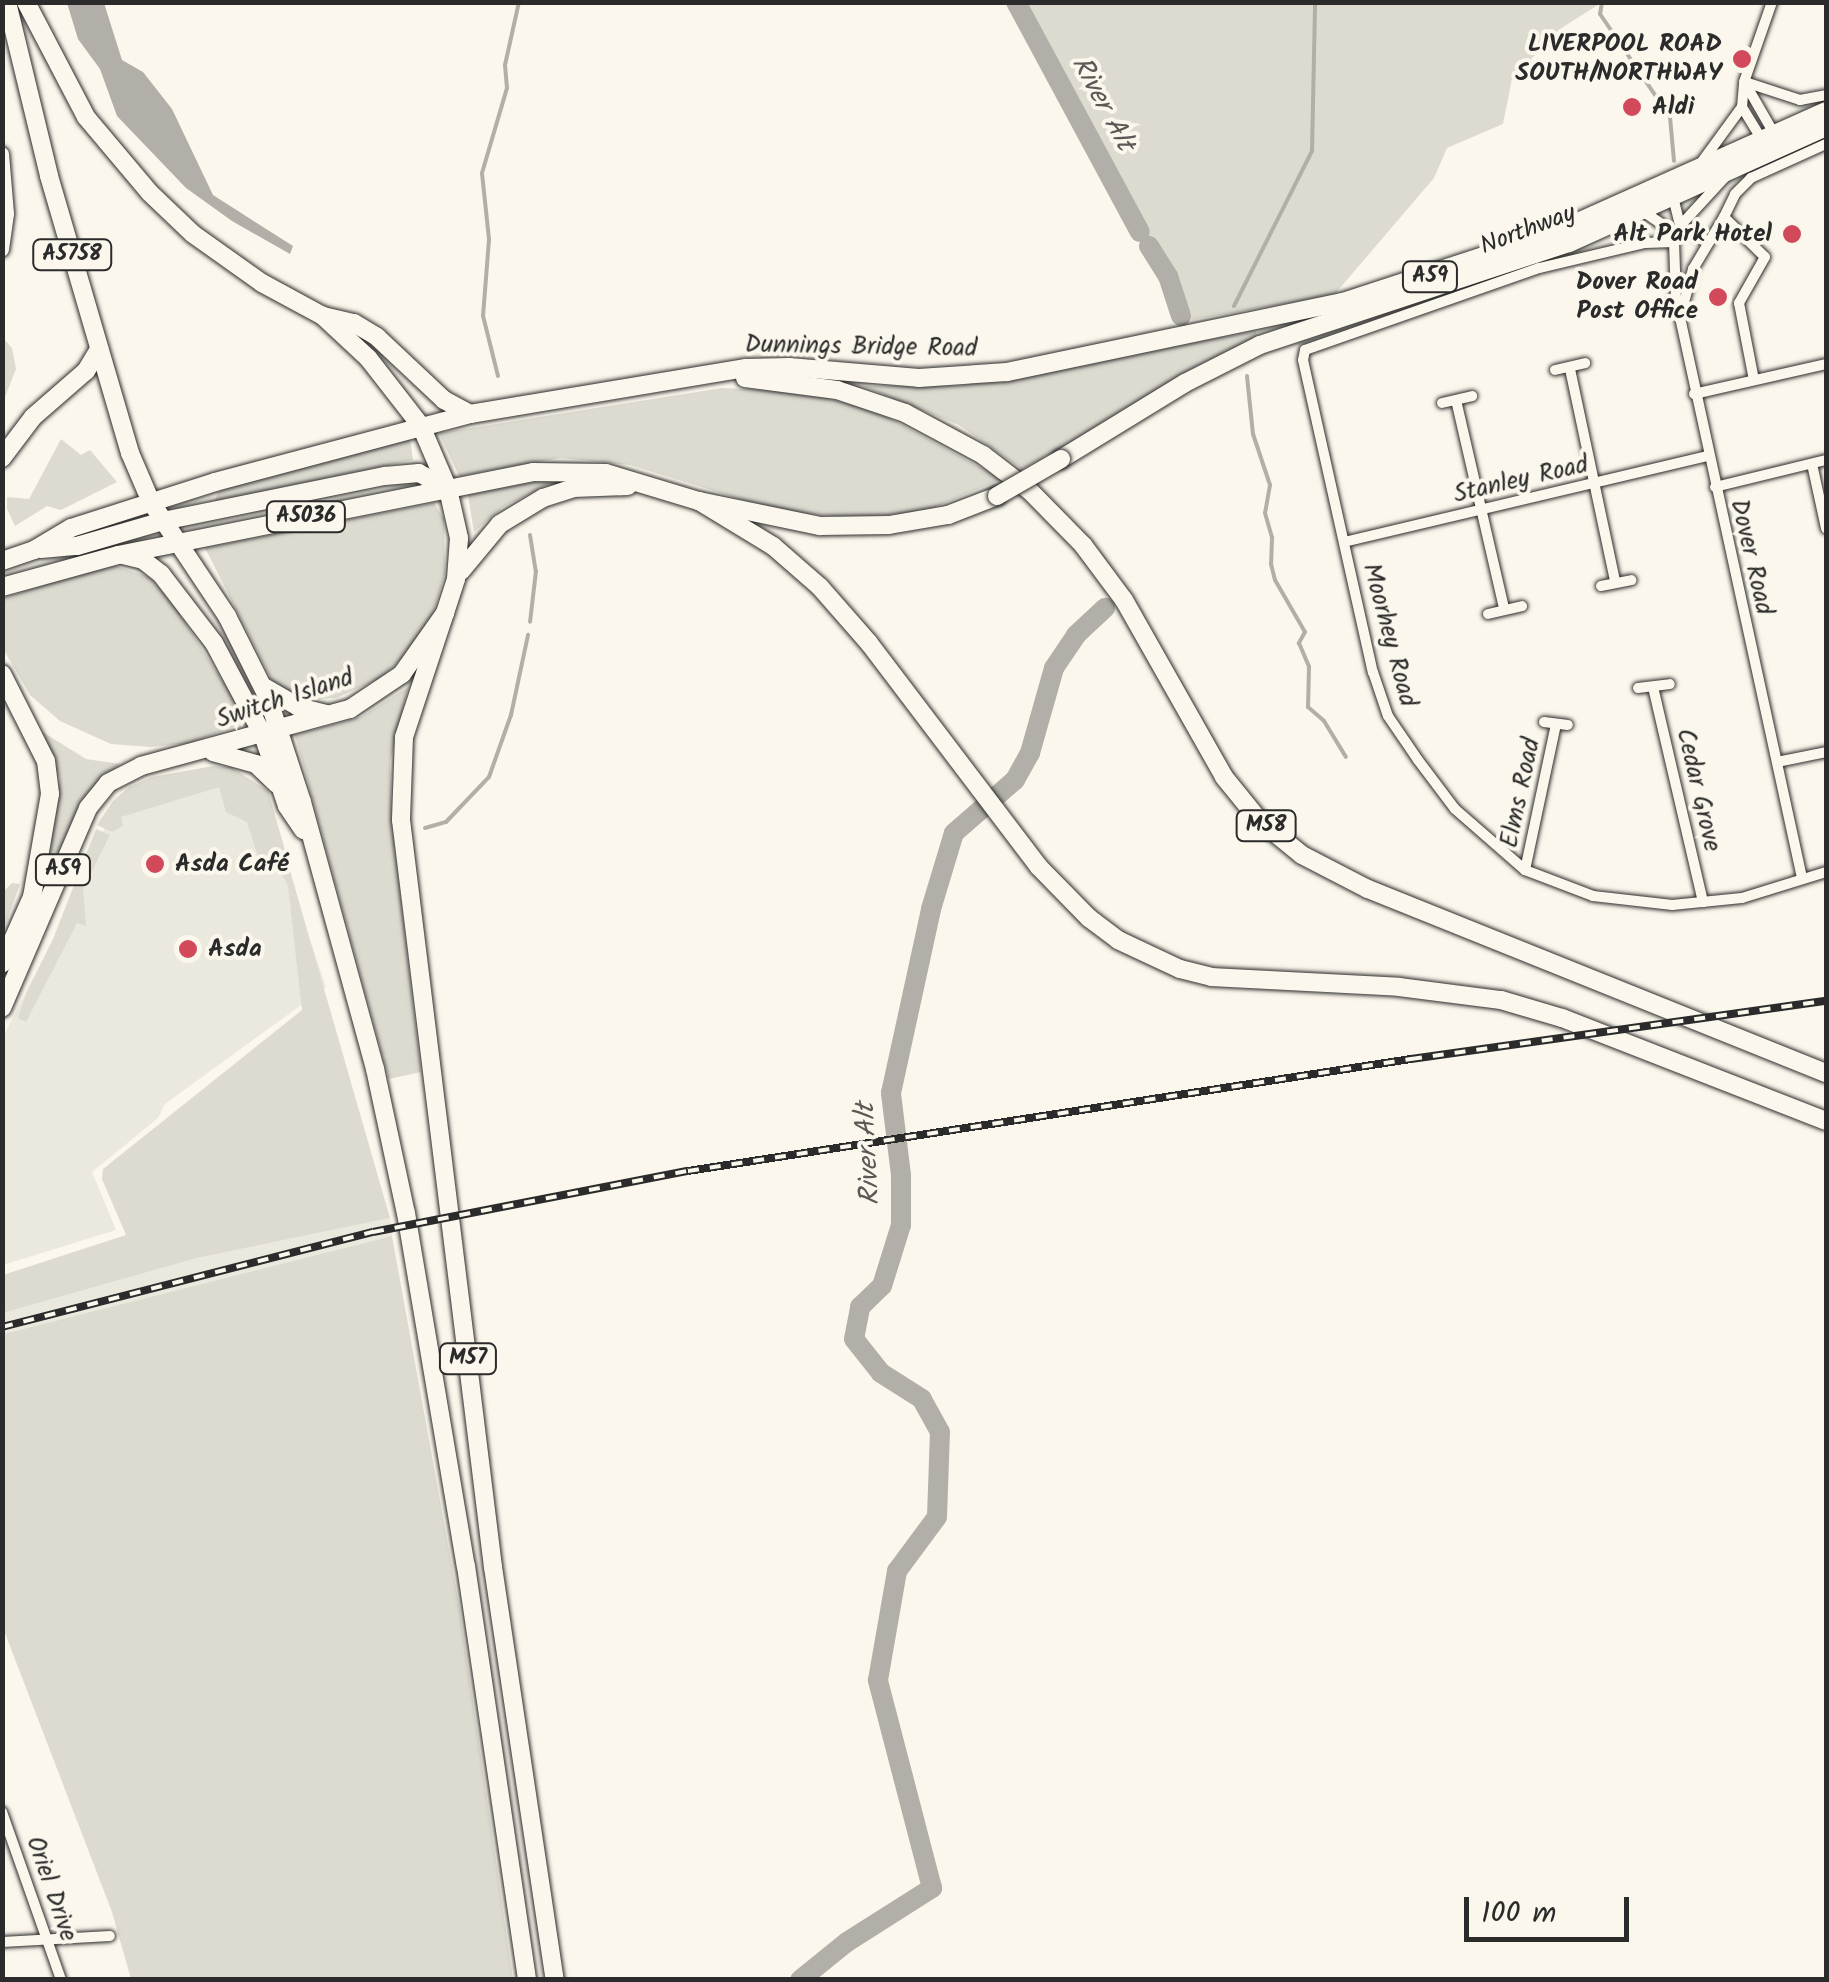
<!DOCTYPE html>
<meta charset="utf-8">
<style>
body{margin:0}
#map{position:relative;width:1829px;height:1982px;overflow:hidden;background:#fbf7ec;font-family:Kalam,sans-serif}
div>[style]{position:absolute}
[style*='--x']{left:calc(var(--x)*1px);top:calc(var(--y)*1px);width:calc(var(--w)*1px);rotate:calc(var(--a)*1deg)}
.built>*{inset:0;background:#ebe8de}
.green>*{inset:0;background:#dddad0}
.water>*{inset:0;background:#b1afa7}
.stream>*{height:4px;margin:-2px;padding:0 2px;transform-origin:2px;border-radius:2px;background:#b1afa7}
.river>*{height:20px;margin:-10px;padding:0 10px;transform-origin:10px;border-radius:10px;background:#b1afa7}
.roads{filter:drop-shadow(0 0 2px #2b2b2b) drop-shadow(0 0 2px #2b2b2b)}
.street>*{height:10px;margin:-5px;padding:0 5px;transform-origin:5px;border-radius:5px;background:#fbf7ec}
.secondary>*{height:14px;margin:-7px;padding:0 7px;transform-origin:7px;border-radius:7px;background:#fbf7ec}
.highway>*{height:18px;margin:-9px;padding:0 9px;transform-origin:9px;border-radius:9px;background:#fbf7ec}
.rail>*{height:8px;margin-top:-4px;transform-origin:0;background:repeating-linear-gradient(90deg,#fbf7ec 0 11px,#2b2b2b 0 22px);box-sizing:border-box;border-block:2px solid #2b2b2b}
.bridges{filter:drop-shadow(0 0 2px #2b2b2b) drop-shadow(0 0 2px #2b2b2b)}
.highway-bridge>*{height:18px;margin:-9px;padding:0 9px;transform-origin:9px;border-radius:9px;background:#fbf7ec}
.dots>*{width:28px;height:28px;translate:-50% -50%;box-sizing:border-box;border:5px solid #fbf7ec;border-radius:50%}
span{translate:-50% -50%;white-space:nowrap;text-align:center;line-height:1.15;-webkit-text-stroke:8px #fbf7ec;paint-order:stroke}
.shield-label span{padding:2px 8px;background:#fbf7ec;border:2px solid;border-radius:8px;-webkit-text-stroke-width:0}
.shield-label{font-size:22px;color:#2b2b2b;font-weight:700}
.poi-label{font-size:25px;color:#2b2b2b;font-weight:700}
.right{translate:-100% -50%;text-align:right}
.left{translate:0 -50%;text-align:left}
.street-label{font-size:25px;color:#2b2b2b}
.water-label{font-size:28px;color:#5a5956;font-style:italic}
.frame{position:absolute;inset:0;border:5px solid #2b2b2b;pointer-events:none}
.scale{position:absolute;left:1464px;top:1897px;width:165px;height:45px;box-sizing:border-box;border:5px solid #2b2b2b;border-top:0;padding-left:12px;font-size:30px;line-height:35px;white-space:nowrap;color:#2b2b2b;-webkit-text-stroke:8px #fbf7ec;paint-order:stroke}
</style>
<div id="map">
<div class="built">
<i style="clip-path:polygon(228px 781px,286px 870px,326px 987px,165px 1104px,158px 1118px,92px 1172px,116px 1230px,3px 1265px,2px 1039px,76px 897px,112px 809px)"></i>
<i style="clip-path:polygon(390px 1218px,392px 1236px,3px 1334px,3px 1313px,197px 1258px)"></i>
</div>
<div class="green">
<i style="clip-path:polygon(1023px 3px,1601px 3px,1560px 29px,1512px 79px,1503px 124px,1447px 148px,1434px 178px,1334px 295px,1191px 320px,1180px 285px,1138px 219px,1090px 122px)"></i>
<i style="clip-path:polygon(1256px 331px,1258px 340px,1022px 469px,959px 425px,863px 386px,960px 386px)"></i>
<i style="clip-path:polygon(3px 338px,12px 348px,16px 369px,3px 402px)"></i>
<i style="clip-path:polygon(722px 388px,795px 391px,872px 409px,1002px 479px,921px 513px,846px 517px,779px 511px,630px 465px,561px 458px,459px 476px,439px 433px)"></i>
<i style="clip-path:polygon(410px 437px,413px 460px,215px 501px,218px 492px,229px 487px)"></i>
<i style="clip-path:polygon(61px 439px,81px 455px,90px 450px,117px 482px,61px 510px,47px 506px,15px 526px,7px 509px,7px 497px,29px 499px)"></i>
<i style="clip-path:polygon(555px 481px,503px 507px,474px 532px,468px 495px,519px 482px)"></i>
<i style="clip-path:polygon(434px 503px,444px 519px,445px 573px,432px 617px,412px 649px,381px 678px,336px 698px,306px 700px,274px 684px,205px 548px)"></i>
<i style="clip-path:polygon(116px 566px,149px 577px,172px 602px,248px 721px,190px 743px,150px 747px,111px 744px,60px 721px,30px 695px,5px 652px,2px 599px,72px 575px)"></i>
<i style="clip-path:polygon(408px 687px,390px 762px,392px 826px,421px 1072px,389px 1079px,295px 735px,361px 717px)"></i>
<i style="clip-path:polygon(41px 731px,86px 759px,120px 764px,101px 781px,52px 885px,46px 883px,60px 778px)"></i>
<i style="clip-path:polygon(213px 766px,231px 767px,268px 791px,285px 850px,285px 856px,274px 854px,289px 867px,390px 1218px,197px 1258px,3px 1313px,3px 1275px,126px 1235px,102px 1179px,103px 1169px,302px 1010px,288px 886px,277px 865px,262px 869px,247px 822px,226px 812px,219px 787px,121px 817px,123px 826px,112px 832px,97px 825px,113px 801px,129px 787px,152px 777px)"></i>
<i style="clip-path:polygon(96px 829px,110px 835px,83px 889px,86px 926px,77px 923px,26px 1022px,18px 1018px,27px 991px,53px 939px)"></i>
<i style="clip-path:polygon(12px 883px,20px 884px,3px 931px,3px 892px)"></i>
<i style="clip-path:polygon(392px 1236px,459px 1605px,513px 1979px,131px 1979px,112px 1912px,3px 1628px,3px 1334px)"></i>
</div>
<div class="water">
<i style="clip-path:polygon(67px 3px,104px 3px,122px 60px,143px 72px,172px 109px,213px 195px,293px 246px,290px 254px,232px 221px,186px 188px,117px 116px,100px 69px,78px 39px)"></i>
</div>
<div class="stream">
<i style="--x:1602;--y:2;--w:12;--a:99"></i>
<i style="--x:1600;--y:14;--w:125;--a:55.8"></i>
<i style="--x:1670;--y:117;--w:44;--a:84.8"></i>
<i style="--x:1234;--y:306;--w:174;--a:-63.3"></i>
<i style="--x:1312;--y:151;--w:149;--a:-88.8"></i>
<i style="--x:498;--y:376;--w:62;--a:-104"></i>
<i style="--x:483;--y:316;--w:77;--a:-85.5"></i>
<i style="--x:489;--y:239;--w:66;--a:-96.1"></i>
<i style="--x:482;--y:173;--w:89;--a:-73.6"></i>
<i style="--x:507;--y:88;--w:23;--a:-95"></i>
<i style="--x:505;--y:65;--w:65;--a:-77.5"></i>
<i style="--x:1247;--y:376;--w:58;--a:84.1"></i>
<i style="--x:1253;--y:434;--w:54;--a:71.6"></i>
<i style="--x:1270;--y:485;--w:28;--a:100"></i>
<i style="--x:1265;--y:513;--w:26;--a:74"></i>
<i style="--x:1272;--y:538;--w:26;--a:92"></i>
<i style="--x:1271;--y:564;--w:16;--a:76"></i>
<i style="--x:1275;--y:580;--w:60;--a:60"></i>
<i style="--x:1305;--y:632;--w:13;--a:119"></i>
<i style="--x:1299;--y:643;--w:26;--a:67"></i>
<i style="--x:1309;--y:667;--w:40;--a:91.4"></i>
<i style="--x:1308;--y:707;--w:21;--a:41"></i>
<i style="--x:1324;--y:721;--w:42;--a:58.6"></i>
<i style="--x:530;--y:535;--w:36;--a:81"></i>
<i style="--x:536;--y:571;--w:51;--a:96.7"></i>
<i style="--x:425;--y:828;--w:22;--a:-16"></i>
<i style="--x:446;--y:822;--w:62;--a:-46.3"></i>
<i style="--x:489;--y:777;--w:66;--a:-70.5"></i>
<i style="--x:511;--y:715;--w:82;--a:-78"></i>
</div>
<div class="river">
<i style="--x:1016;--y:2;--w:261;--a:61.7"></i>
<i style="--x:1149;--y:246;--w:36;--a:58"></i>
<i style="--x:1168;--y:276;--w:42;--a:72"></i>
<i style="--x:800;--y:1980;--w:60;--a:-39"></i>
<i style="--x:847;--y:1942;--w:101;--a:-32.4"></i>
<i style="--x:932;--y:1888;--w:215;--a:-104.6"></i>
<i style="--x:878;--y:1680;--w:111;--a:-80.1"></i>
<i style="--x:897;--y:1571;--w:67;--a:-53.5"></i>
<i style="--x:937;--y:1517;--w:85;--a:-88"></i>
<i style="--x:940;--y:1432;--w:38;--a:-119"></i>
<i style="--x:922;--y:1399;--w:49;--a:-147.6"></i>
<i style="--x:881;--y:1373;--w:43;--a:-128.5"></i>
<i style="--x:854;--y:1339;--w:33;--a:-79"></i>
<i style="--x:860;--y:1307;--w:30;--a:-44"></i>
<i style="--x:882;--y:1286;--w:64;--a:-72.7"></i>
<i style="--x:901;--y:1225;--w:50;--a:-90"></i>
<i style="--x:901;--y:1175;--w:83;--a:-97"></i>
<i style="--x:891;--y:1093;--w:188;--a:-77.7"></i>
<i style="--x:931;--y:909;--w:79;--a:-73.2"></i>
<i style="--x:954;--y:833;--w:81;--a:-41"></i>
<i style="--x:1015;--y:780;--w:31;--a:-61"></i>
<i style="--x:1030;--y:753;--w:88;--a:-74.2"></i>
<i style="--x:1054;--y:668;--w:40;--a:-56"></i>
<i style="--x:1076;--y:635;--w:40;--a:-43"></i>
</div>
<div class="roads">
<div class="street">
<i style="--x:1745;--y:82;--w:58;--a:18.1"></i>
<i style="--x:1800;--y:100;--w:26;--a:-11"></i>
<i style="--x:1745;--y:83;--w:62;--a:60.1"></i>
<i style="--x:1742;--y:107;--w:42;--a:58.6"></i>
<i style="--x:1701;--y:163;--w:69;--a:-53.8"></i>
<i style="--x:1742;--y:107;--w:25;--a:-85"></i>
<i style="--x:1744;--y:82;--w:85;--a:-70.7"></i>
<i style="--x:1725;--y:177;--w:67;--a:132.6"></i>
<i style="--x:1680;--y:226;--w:17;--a:111"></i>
<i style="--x:1674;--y:242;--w:57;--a:88"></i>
<i style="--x:1676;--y:299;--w:593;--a:77.72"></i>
<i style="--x:1672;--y:193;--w:34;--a:76"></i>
<i style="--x:1641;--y:210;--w:25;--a:34"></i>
<i style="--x:1662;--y:224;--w:22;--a:56"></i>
<i style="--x:1724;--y:217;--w:25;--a:-64"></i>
<i style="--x:1735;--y:194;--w:23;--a:-45"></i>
<i style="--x:1751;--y:178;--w:82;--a:-24.4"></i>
<i style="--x:1680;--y:226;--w:33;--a:29"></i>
<i style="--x:1674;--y:242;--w:29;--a:178"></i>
<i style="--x:1645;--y:243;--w:109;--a:166.7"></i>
<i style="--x:1539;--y:268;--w:248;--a:160.7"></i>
<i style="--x:1305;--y:350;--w:10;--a:101"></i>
<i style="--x:1303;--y:360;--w:320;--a:77.4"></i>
<i style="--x:1373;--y:672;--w:46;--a:71.2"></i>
<i style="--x:1388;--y:716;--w:53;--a:55.7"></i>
<i style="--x:1418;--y:760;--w:61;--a:52.9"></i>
<i style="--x:1455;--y:809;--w:93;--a:41.1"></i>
<i style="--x:1525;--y:870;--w:73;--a:20.9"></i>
<i style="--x:1593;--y:896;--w:80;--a:6.5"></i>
<i style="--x:1672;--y:905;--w:70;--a:-5.7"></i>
<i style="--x:1742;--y:898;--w:88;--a:-17.2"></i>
<i style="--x:1681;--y:314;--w:47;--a:-75.1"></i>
<i style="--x:1693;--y:269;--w:61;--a:-59.2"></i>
<i style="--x:1724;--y:217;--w:57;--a:44.3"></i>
<i style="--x:1765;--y:257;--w:53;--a:119.5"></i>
<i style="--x:1739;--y:303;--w:78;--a:79"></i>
<i style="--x:1570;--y:369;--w:217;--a:78"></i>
<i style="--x:1555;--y:370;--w:31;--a:-13"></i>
<i style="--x:1694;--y:394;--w:135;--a:-12.8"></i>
<i style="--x:1456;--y:400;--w:213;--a:77"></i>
<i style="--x:1442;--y:403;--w:31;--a:-13"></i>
<i style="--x:1812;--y:464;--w:66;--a:77.7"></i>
<i style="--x:1715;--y:487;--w:114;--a:-13.7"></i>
<i style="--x:1344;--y:542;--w:374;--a:-13.3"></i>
<i style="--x:1601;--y:586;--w:31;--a:-11"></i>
<i style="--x:1488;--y:614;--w:35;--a:-13"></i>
<i style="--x:1653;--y:687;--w:221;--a:76.9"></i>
<i style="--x:1638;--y:688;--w:32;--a:-7"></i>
<i style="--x:1544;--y:722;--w:24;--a:7"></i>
<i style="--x:1777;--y:762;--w:50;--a:-11.5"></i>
<i style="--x:1525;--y:870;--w:149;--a:-78"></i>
<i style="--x:2;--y:1812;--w:178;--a:70.6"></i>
<i style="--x:2;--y:1942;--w:108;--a:-3.2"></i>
</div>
<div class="secondary">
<i style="--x:2;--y:154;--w:60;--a:85.2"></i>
<i style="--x:7;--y:214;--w:36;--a:98"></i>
</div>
<div class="highway">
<i style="--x:7;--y:2;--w:179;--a:76.4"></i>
<i style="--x:49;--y:176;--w:289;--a:73.7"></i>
<i style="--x:130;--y:453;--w:53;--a:66.8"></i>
<i style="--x:151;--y:502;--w:137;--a:56.3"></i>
<i style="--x:227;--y:616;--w:92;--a:63.4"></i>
<i style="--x:268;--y:698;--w:109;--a:71.9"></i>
<i style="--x:302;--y:802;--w:277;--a:74.7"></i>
<i style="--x:375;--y:1069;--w:147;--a:77.9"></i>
<i style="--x:406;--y:1213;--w:358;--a:80.4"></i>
<i style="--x:466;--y:1566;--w:418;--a:81.6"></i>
<i style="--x:26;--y:2;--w:130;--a:62.4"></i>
<i style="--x:86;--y:117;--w:99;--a:49.9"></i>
<i style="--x:150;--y:193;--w:59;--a:43.6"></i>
<i style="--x:193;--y:234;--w:85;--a:35.4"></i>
<i style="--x:262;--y:283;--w:69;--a:28.4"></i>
<i style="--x:323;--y:316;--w:32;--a:13"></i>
<i style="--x:354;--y:323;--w:27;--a:31"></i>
<i style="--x:377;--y:337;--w:92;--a:43.2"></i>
<i style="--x:444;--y:400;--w:30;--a:28"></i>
<i style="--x:745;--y:378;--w:93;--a:7.4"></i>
<i style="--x:837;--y:390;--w:72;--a:18.7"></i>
<i style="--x:905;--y:413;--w:89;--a:28.3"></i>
<i style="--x:983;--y:455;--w:59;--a:37.5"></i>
<i style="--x:1030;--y:491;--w:76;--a:45.5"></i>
<i style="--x:1083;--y:545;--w:69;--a:53.3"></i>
<i style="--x:1124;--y:600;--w:203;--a:60.5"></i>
<i style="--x:1224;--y:777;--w:55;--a:50.9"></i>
<i style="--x:1259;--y:820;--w:55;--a:39.1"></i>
<i style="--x:1302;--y:855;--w:74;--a:27.3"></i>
<i style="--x:1368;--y:889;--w:494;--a:21.9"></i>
<i style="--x:2;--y:458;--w:51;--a:-52.9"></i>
<i style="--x:33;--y:417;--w:70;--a:-41"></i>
<i style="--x:86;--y:371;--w:26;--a:-59"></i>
<i style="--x:1061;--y:459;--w:145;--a:-31.5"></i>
<i style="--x:1185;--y:383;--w:84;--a:-26.9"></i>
<i style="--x:1260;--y:345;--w:325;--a:-18.3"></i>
<i style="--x:1569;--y:243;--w:282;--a:-24.3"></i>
<i style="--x:699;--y:501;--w:87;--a:31.3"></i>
<i style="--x:773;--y:546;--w:62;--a:41.1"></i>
<i style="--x:820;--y:587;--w:74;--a:48.8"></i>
<i style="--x:869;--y:643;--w:280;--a:52.8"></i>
<i style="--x:1038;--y:866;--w:73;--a:45.6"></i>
<i style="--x:1089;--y:918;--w:36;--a:37"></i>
<i style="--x:1118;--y:940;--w:68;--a:25.1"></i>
<i style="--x:1180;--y:969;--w:32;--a:14"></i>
<i style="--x:1211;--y:977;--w:188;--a:3"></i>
<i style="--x:1399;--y:987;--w:103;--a:7.3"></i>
<i style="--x:1501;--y:1000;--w:64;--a:16.4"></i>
<i style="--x:1562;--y:1018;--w:283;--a:21.3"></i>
<i style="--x:41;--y:549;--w:36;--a:-5"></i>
<i style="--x:77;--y:546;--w:90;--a:-16.2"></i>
<i style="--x:163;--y:521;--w:227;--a:-11.5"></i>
<i style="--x:385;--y:476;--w:34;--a:-5"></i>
<i style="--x:419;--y:473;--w:33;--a:29"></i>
<i style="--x:123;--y:555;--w:21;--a:14"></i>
<i style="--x:143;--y:560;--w:23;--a:38"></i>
<i style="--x:161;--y:574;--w:87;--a:52.5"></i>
<i style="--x:214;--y:643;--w:104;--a:62"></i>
<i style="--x:263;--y:735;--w:75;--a:71.3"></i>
<i style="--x:287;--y:806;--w:29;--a:56"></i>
<i style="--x:2;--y:561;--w:34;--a:-19"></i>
<i style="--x:34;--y:550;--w:43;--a:-30.7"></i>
<i style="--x:71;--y:528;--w:151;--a:-17.7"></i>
<i style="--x:215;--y:482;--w:264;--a:-14.9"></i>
<i style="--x:470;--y:414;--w:280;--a:-9.5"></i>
<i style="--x:746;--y:368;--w:43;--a:-1.3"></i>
<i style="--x:789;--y:367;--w:130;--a:4.8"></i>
<i style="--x:919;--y:378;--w:88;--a:-3.9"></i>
<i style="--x:1007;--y:372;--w:343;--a:-11.8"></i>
<i style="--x:1343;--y:302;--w:219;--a:-18.1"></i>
<i style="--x:1551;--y:234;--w:301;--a:-24.1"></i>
<i style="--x:461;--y:571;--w:61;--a:-50.3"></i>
<i style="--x:500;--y:524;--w:50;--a:-31.2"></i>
<i style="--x:543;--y:498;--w:32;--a:-18"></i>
<i style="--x:573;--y:488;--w:55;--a:-2.1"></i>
<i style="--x:2;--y:587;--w:120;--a:-15.4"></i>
<i style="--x:118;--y:555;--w:423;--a:-11.3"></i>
<i style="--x:533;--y:472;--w:73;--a:0.8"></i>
<i style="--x:606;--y:473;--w:97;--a:16.8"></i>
<i style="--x:699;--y:501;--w:124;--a:11.7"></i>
<i style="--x:820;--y:526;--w:69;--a:-0.8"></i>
<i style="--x:889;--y:525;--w:60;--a:-9.6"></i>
<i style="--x:948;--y:515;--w:53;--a:-21.2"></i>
<i style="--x:445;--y:613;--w:131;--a:108.3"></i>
<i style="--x:404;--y:737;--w:83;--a:92.1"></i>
<i style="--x:401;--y:820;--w:753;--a:82.98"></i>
<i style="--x:493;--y:1567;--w:418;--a:81.5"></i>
<i style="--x:2;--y:674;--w:97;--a:63.2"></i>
<i style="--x:46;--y:761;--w:33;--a:83"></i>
<i style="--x:50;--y:794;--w:105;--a:99.9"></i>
<i style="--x:32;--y:897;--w:73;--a:114.1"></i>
<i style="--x:264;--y:687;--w:39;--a:30"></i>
<i style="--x:298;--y:707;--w:29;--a:14"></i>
<i style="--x:213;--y:752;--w:45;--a:15.6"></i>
<i style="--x:256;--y:764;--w:29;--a:44"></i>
<i style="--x:2;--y:1008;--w:218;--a:-66.7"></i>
<i style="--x:88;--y:808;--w:32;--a:-51"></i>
<i style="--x:108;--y:783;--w:37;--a:-27"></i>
<i style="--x:141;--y:766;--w:217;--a:-15.3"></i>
<i style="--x:350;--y:709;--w:63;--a:-33.9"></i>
<i style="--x:402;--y:674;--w:75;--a:-54.8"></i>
<i style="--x:445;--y:613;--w:36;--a:-72"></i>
<i style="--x:456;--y:579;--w:41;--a:-85.8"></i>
<i style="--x:459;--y:538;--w:50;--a:-102.7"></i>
<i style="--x:448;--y:489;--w:69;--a:-113.2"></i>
<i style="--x:421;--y:426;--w:86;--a:-127.9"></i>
<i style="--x:368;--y:358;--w:62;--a:-137"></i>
</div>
</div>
<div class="rail">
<i style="--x:2;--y:1327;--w:383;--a:-14.4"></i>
<i style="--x:373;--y:1232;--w:321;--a:-11"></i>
<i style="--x:688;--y:1171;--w:732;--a:-8.81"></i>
<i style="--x:1411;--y:1059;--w:419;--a:-8"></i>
</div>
<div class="bridges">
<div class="highway-bridge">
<i style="--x:997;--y:496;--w:74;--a:-30"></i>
</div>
</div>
<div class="dots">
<i style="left:1742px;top:59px;background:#d1495b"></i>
<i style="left:1632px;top:107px;background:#d1495b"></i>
<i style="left:1792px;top:234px;background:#d1495b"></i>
<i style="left:1718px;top:297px;background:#d1495b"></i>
<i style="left:155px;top:864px;background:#d1495b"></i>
<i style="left:188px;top:949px;background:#d1495b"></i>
</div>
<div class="shield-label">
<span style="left:72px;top:255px">A5758</span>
<span style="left:1430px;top:277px">A59</span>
<span style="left:306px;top:517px">A5036</span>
<span style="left:1266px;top:826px">M58</span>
<span style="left:63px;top:870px">A59</span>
<span style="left:468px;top:1359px">M57</span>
</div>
<div class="poi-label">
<span class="right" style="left:1722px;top:59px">LIVERPOOL ROAD<br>SOUTH/NORTHWAY</span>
<span class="left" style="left:1652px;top:107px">Aldi</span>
<span class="right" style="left:1772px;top:234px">Alt Park Hotel</span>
<span class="right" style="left:1698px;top:297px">Dover Road<br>Post Office</span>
<span class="left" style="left:175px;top:864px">Asda Café</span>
<span class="left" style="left:208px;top:949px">Asda</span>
</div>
<div class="street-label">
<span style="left:1528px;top:230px;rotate:-21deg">Northway</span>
<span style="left:861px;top:347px;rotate:1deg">Dunnings Bridge Road</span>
<span style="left:1521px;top:480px;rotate:-13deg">Stanley Road</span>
<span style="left:1751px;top:557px;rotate:77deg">Dover Road</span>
<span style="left:1389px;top:635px;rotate:75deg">Moorhey Road</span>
<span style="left:285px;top:699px;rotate:-18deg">Switch Island</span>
<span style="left:1698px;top:790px;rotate:77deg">Cedar Grove</span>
<span style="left:1521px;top:793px;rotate:-78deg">Elms Road</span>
<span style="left:51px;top:1889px;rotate:71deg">Oriel Drive</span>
</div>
<div class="water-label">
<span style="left:1102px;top:104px;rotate:62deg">River Alt</span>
<span style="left:869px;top:1154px;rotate:-93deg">River Alt</span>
</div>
<div class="frame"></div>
<div class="scale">100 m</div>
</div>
